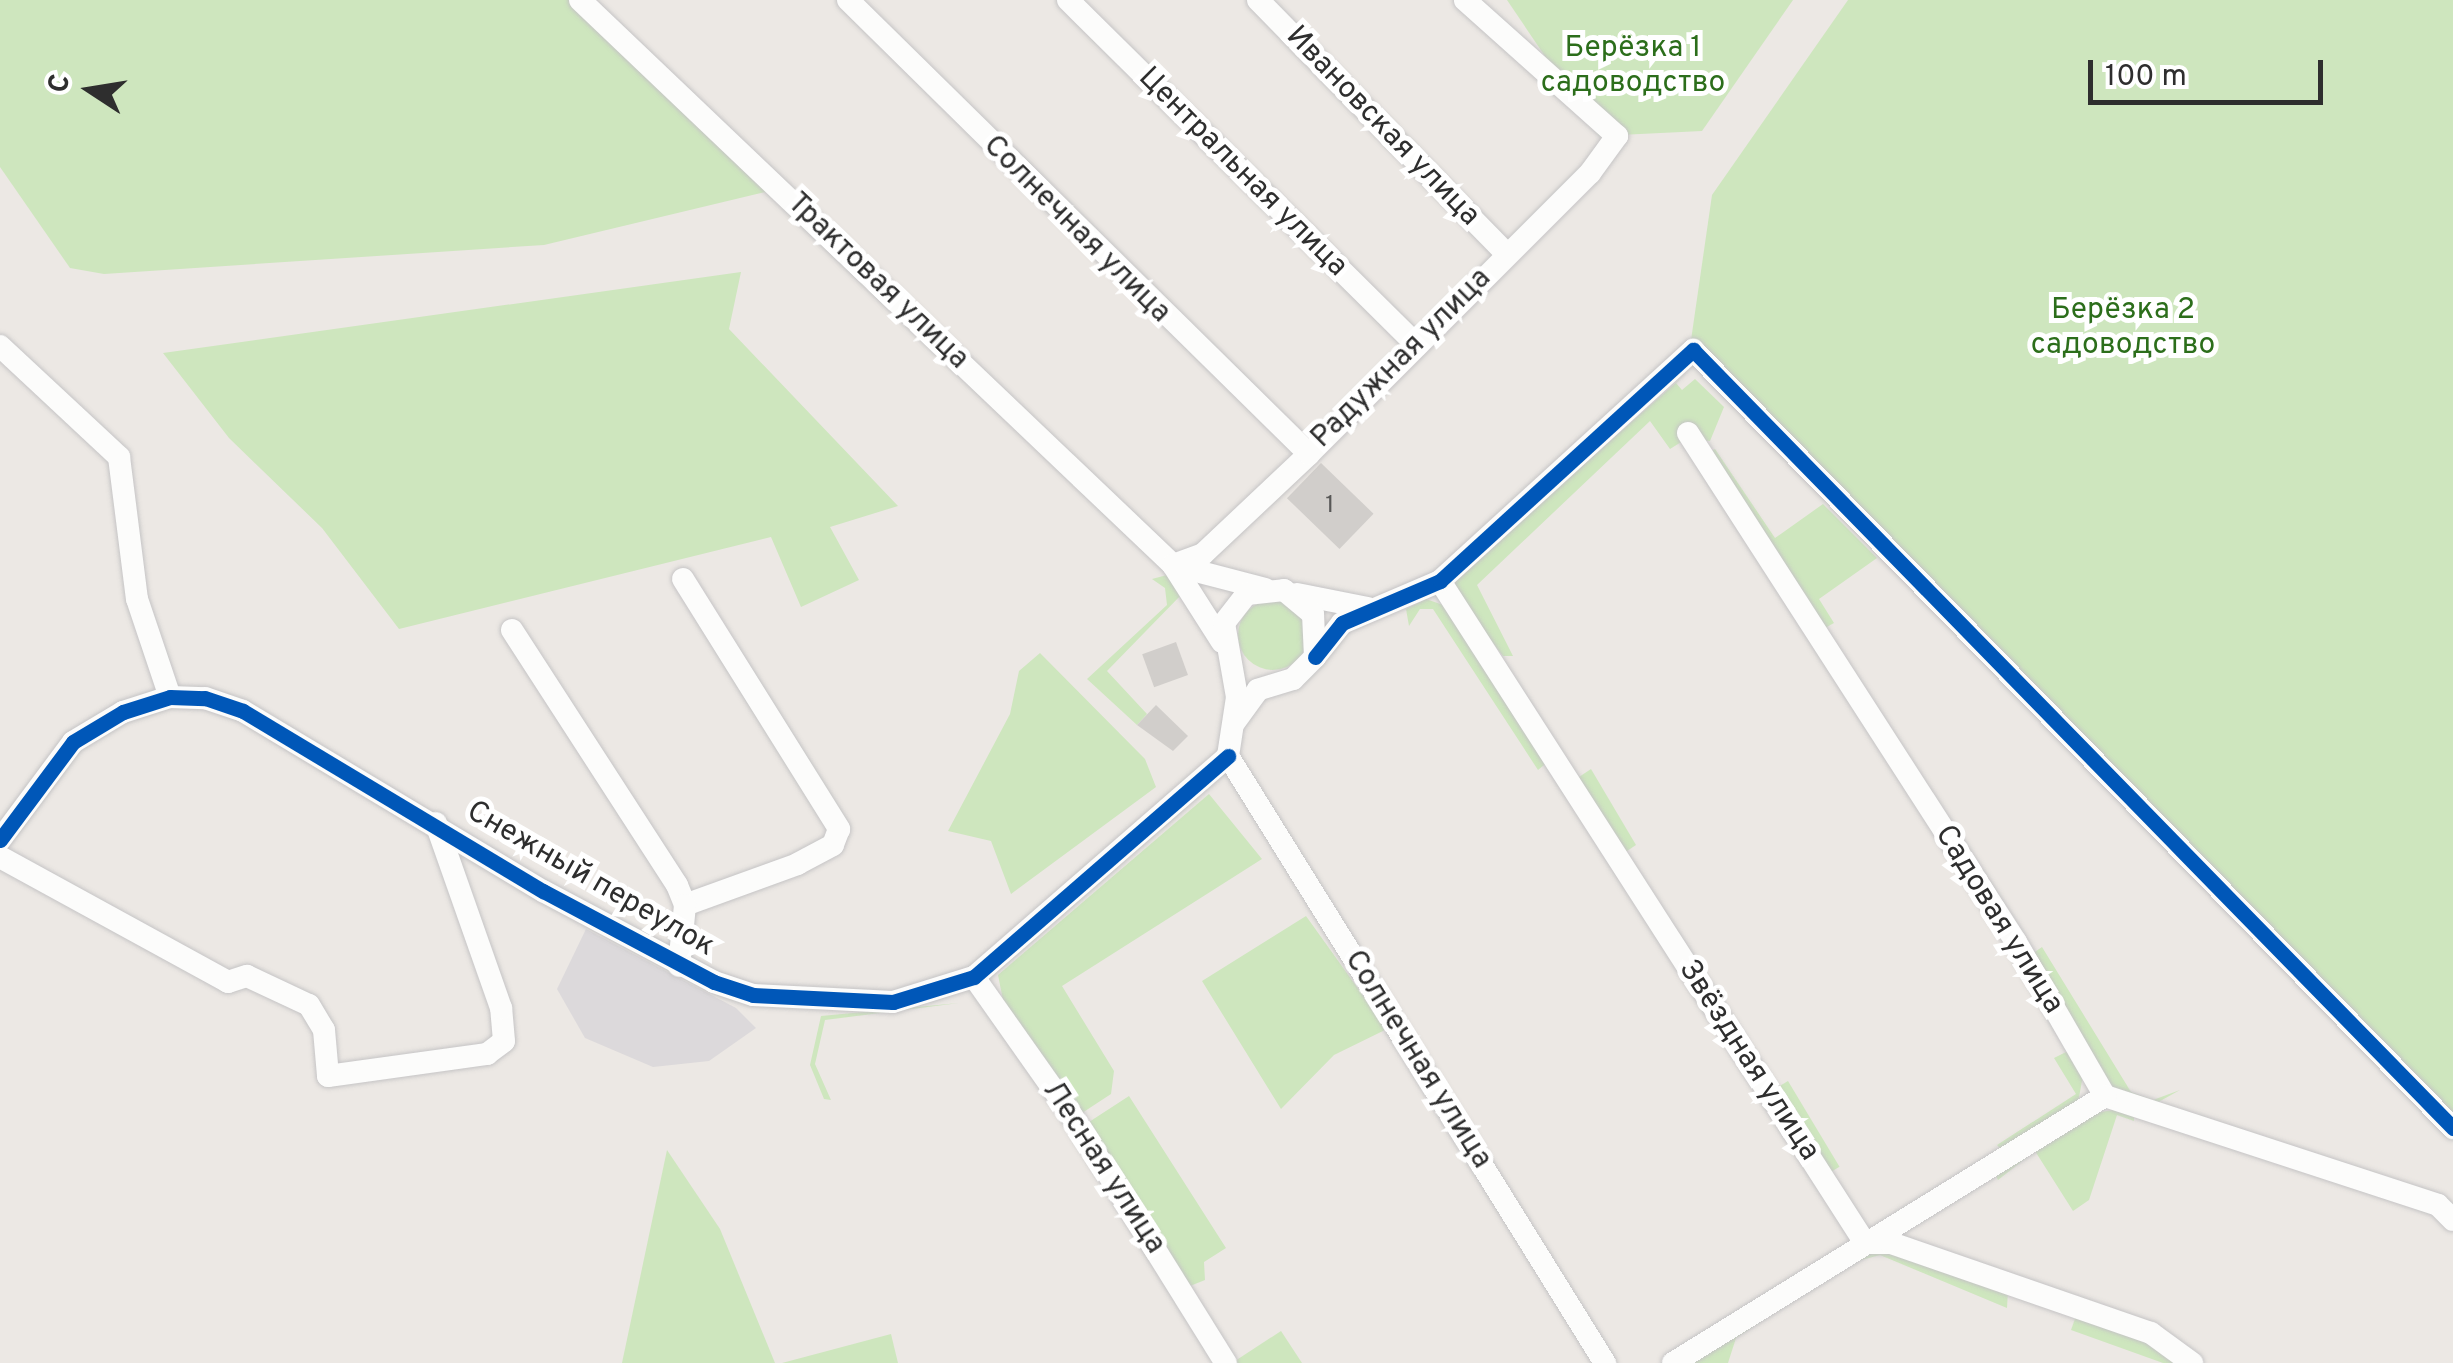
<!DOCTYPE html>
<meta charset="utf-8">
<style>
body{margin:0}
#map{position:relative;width:2453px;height:1363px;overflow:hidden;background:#ece8e4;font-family:Overpass,sans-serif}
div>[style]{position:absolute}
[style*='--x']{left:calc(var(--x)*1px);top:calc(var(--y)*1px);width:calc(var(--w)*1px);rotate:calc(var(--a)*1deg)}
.industrial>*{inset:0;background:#dcd9db}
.green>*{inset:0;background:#cee6be;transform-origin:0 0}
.round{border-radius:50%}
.building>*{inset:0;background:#d1cecb;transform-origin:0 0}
.roads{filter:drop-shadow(0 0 2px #c5c4c5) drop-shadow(0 0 2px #c5c4c5)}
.minor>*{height:22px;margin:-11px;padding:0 11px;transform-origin:11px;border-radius:11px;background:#fcfcfb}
.cycleway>*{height:15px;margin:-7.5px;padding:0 7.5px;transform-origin:7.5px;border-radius:7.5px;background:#0057b8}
span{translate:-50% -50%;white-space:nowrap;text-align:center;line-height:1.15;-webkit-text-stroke:10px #fff;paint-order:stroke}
.number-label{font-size:25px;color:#585857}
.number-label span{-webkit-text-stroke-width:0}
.park-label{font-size:30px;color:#2c6e1b}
.street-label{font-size:30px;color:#2e2e2e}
.north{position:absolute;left:40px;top:40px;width:100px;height:100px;-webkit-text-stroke:8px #fff;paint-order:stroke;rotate:282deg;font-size:28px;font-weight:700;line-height:40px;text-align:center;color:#2e2e2e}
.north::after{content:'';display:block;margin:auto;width:35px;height:45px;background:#2e2e2e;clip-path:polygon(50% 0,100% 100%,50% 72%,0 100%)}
.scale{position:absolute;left:2088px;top:60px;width:235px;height:45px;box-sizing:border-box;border:5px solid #2e2e2e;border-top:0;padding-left:12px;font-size:30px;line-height:35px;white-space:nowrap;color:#2e2e2e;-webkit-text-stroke:8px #fff;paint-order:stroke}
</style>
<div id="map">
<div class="industrial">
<i style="clip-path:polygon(586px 929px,736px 1008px,756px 1028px,709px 1061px,653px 1067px,585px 1038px,557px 989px)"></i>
</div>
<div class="green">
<i style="clip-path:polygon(0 0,577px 0,778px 189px,544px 245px,104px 274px,70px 268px,0 167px)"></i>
<i style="clip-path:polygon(1507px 0,1793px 0,1702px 131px,1599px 136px)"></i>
<i style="clip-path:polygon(1848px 0,2453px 0,2453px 1139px,1689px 354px,1712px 195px)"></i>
<i style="clip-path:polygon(741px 272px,729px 329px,898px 506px,830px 527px,859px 580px,801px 607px,771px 537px,399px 629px,322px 528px,229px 438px,163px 353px)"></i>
<i style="clip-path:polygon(1688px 372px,1676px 383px,1682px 390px,1695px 379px,1724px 407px,1710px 441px,1686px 439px,1670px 449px,1650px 421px,1477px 585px,1513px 656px,1503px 656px,1453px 591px,1454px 579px)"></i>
<i style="clip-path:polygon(1715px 449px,1775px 538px,1823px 504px,1877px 558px,1819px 599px,1834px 623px,1823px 629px,1710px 452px)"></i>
<i style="clip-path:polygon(1167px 575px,1183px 593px,1107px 671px,1147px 714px,1137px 725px,1087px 679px,1167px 605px,1165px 588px,1152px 579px)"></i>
<i style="clip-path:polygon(1426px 599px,1443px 605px,1549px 761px,1538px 770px,1433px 609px,1420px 609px,1409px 626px,1406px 609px)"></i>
<i class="round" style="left:1238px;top:600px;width:70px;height:70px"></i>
<i style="clip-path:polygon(1040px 653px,1145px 759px,1156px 787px,1011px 894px,991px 841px,948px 831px,1010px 714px,1019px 671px)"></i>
<i style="clip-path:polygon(1591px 769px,1636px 845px,1624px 853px,1576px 779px)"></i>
<i style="clip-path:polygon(1209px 794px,1262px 859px,1062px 986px,1114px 1071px,1111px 1094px,1082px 1113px,1004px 1005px,998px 975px)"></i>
<i style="clip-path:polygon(1306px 916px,1387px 1029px,1334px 1055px,1281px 1109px,1202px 981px)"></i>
<i style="clip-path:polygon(2042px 947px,2131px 1092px,2153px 1100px,2180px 1090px,2153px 1105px,2115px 1093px,2032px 954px)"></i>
<i style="clip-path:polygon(959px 1003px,825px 1020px,815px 1064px,831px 1100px,824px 1099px,810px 1065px,821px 1016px)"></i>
<i style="clip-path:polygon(2070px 1050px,2083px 1075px,2078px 1103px,2003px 1152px,1997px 1145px,2076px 1094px,2054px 1058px)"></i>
<i style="left:1788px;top:1081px;width:100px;height:17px;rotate:59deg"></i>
<i style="clip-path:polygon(1129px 1096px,1226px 1248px,1204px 1262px,1205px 1280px,1190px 1286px,1089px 1122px)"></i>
<i style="clip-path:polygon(2120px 1109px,2134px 1113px,2134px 1121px,2117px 1115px,2089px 1200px,2073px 1211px,2035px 1151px,1998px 1180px,1994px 1172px,2094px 1113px)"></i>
<i style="clip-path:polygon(667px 1150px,720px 1229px,775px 1363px,622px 1363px)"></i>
<i style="clip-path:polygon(1886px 1247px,2008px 1291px,2007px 1308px,1880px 1255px,1850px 1263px,1736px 1338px,1728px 1363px,1686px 1363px,1860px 1254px)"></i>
<i style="clip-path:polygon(2077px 1313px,2148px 1338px,2184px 1363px,2163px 1363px,2071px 1330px)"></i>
<i style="clip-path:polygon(1281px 1331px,1302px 1363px,1236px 1363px,1235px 1361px)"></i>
<i style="clip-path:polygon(891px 1334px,898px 1363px,782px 1363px)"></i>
</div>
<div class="building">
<i style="left:1321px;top:463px;width:73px;height:49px;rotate:44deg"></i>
<i style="left:1176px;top:642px;width:35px;height:36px;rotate:70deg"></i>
<i style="clip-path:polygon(1156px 705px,1188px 736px,1173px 751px,1137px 725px)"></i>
</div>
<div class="roads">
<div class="minor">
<i style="--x:580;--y:0;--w:819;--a:43.61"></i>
<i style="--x:1173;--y:565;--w:91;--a:57.5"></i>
<i style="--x:848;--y:0;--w:647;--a:44.56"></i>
<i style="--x:1068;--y:0;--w:491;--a:44.7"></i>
<i style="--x:1258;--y:0;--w:356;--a:45.6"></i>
<i style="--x:0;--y:346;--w:163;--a:43"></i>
<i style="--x:119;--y:457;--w:143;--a:82.8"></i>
<i style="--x:137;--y:599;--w:103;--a:71.4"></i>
<i style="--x:1688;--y:433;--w:606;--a:57.2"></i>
<i style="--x:2016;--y:942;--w:178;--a:60"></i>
<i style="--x:2105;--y:1096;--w:350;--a:18.1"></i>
<i style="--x:2438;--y:1205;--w:21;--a:45"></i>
<i style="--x:1173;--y:565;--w:32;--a:-20"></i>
<i style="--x:1203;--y:554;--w:146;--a:-43.3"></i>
<i style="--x:1309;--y:454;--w:397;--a:-45"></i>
<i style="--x:1590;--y:173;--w:46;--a:-53.9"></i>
<i style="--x:1617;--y:136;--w:204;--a:-138.2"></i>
<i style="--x:1173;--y:565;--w:95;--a:14.6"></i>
<i style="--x:683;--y:579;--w:295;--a:58"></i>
<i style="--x:839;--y:829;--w:17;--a:111"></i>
<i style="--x:833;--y:845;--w:40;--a:152"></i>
<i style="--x:798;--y:864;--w:120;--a:160.1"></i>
<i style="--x:1440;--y:581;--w:787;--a:57.3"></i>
<i style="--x:1865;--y:1243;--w:26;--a:0"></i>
<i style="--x:1891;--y:1243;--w:275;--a:19.1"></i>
<i style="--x:2151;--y:1333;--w:51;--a:36.2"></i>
<i style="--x:1297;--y:594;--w:72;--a:11.2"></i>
<i style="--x:512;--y:630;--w:304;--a:57.1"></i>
<i style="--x:677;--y:885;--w:22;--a:68"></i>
<i style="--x:685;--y:905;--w:61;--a:95.6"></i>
<i style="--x:1315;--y:657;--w:43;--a:-51.5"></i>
<i style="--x:1342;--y:623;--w:107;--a:-23.2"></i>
<i style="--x:1440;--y:581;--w:343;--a:-42.4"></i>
<i style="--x:1693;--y:350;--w:1088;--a:45.67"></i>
<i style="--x:1228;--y:756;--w:715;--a:58.16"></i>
<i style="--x:1228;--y:756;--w:60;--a:-81.3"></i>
<i style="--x:1237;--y:697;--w:75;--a:-100"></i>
<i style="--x:1224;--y:623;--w:37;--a:-52"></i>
<i style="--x:1247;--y:594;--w:37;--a:-6"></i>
<i style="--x:1284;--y:590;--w:38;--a:40"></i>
<i style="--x:1313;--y:614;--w:43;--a:87.3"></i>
<i style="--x:1315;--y:657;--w:31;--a:135"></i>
<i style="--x:1293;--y:679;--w:37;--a:163"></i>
<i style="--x:1258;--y:690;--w:39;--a:126"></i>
<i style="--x:0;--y:840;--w:122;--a:-53.3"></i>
<i style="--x:73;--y:742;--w:58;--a:-31"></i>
<i style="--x:123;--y:712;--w:49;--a:-17.7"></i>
<i style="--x:170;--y:697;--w:35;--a:2"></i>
<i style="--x:205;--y:698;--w:40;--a:18.9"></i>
<i style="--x:243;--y:711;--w:350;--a:31"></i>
<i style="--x:543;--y:891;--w:194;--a:28"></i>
<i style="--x:714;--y:982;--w:41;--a:18.4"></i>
<i style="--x:753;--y:995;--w:140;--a:2.9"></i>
<i style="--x:893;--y:1002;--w:85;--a:-17.2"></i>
<i style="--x:974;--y:977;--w:337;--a:-41"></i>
<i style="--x:0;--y:857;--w:260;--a:28.7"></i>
<i style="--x:228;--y:982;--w:20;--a:-18"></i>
<i style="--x:247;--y:976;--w:68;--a:25.1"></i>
<i style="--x:309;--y:1005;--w:29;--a:59"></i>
<i style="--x:324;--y:1030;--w:46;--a:85"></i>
<i style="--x:328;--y:1076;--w:161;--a:-7.9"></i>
<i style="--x:487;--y:1054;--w:21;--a:-37"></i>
<i style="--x:504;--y:1041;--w:33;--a:-95"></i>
<i style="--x:501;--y:1008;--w:196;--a:-109.4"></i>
<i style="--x:974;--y:977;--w:170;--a:54.8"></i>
<i style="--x:1072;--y:1116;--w:291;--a:58.1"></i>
<i style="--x:1673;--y:1363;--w:508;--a:-31.72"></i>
</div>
</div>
<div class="cycleway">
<i style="--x:1315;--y:657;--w:43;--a:-51.5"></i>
<i style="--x:1342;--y:623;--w:107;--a:-23.2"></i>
<i style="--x:1440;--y:581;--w:343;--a:-42.4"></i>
<i style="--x:1693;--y:350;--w:1088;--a:45.67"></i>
<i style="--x:0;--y:840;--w:122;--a:-53.3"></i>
<i style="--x:73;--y:742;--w:58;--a:-31"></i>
<i style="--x:123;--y:712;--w:49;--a:-17.7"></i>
<i style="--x:170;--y:697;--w:35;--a:2"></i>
<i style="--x:205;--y:698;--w:40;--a:18.9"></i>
<i style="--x:243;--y:711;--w:350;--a:31"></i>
<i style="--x:543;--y:891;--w:194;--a:28"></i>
<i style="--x:714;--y:982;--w:41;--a:18.4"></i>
<i style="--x:753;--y:995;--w:140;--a:2.9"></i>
<i style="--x:893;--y:1002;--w:85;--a:-17.2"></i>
<i style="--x:974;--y:977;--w:337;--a:-41"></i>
</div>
<div class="number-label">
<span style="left:1330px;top:506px">1</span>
</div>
<div class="park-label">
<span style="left:1633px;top:66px">Берёзка 1<br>садоводство</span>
<span style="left:2123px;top:328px">Берёзка 2<br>садоводство</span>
</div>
<div class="street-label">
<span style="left:1382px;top:127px;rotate:46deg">Ивановская улица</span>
<span style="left:1242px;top:173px;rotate:45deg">Центральная улица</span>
<span style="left:1076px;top:230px;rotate:45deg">Солнечная улица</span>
<span style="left:877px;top:282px;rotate:44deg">Трактовая улица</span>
<span style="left:1402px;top:359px;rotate:-45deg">Радужная улица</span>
<span style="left:590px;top:880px;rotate:30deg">Снежный переулок</span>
<span style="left:1998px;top:920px;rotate:58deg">Садовая улица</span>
<span style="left:1417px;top:1060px;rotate:58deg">Солнечная улица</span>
<span style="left:1748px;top:1061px;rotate:57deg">Звёздная улица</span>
<span style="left:1103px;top:1168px;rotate:57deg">Лесная улица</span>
</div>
<div class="north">С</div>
<div class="scale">100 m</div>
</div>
